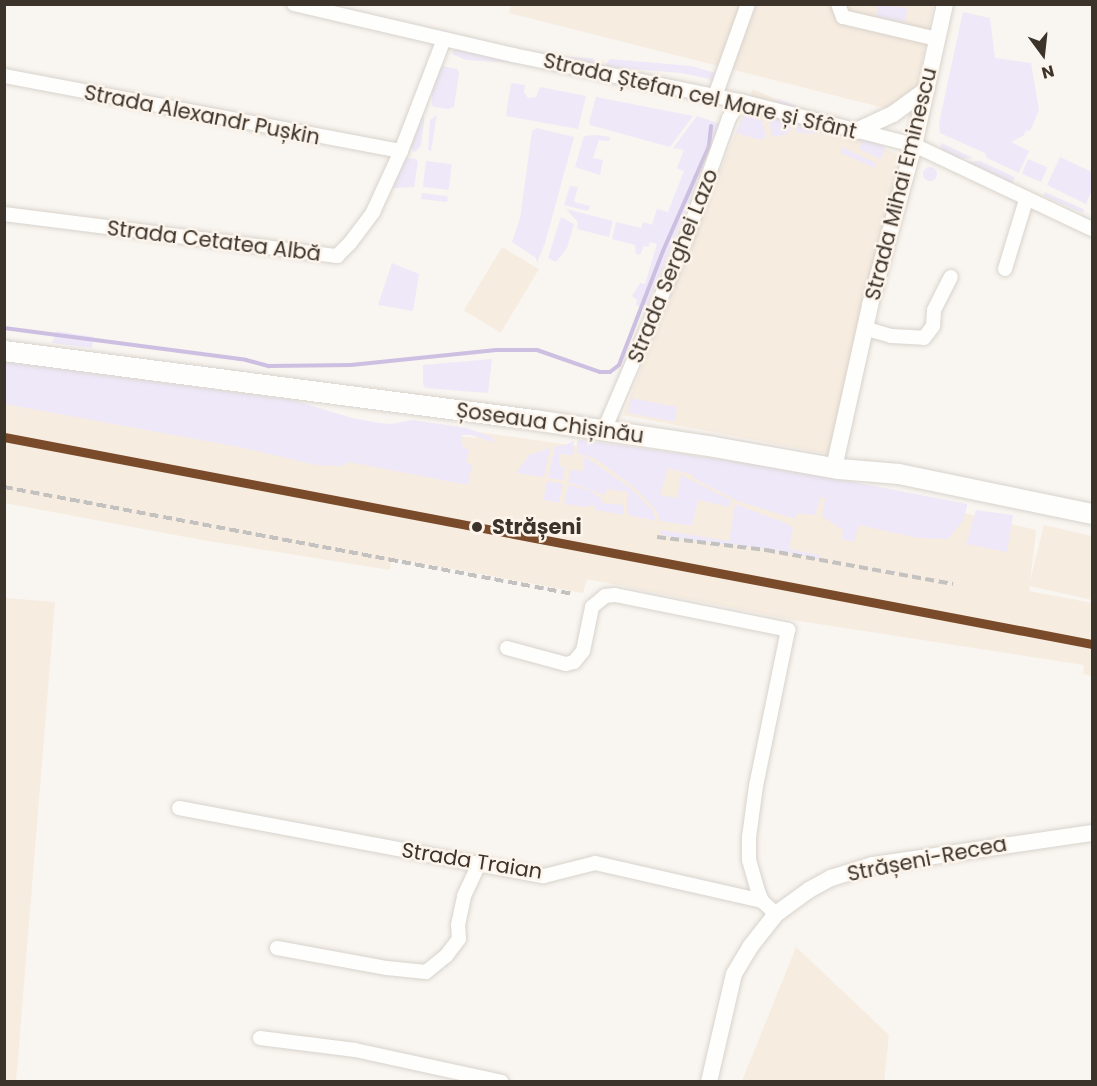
<!DOCTYPE html>
<meta charset="utf-8">
<style>
body{margin:0}
#map{position:relative;width:1097px;height:1086px;overflow:hidden;background:#f9f5f0;font-family:Poppins,sans-serif}
div>[style]{position:absolute}
[style*='--x']{left:calc(var(--x)*1px);top:calc(var(--y)*1px);width:calc(var(--w)*1px);rotate:calc(var(--a)*1deg)}
.built>*{inset:0;background:#f7ece0;transform-origin:0 0}
.green>*{inset:0;background:#efe8f8;transform-origin:0 0}
.round{border-radius:50%}
.stream>*{height:4px;margin:-2px;padding:0 2px;transform-origin:2px;border-radius:2px;background:#ccbfe2}
.roads{filter:drop-shadow(0 0 2px #d8d3cc) drop-shadow(0 0 2px #d8d3cc)}
.minor>*{height:14px;margin:-7px;padding:0 7px;transform-origin:7px;border-radius:7px;background:#fefefd}
.major>*{height:16px;margin:-8px;padding:0 8px;transform-origin:8px;border-radius:8px;background:#fefefd}
.highway>*{height:20px;margin:-10px;padding:0 10px;transform-origin:10px;border-radius:10px;background:#fefefd}
.rail>*{height:4px;margin-top:-2px;transform-origin:0;background:repeating-linear-gradient(90deg,#c3c2c0 0 9px,transparent 0 13.5px)}
.rail-1>*{height:9px;margin:-4.5px;padding:0 4.5px;transform-origin:4.5px;border-radius:4.5px;background:#7a4b2a}
.dots>*{width:16px;height:16px;translate:-50% -50%;box-sizing:border-box;border:3px solid #fdf5ec;border-radius:50%}
span{translate:-50% -50%;white-space:nowrap;text-align:center;line-height:1.15;-webkit-text-stroke:5px #fdf5ec;paint-order:stroke}
.street-label{font-size:21px;color:#3c342b}
.stop-label{font-size:21px;color:#3c342b;font-weight:700}
.left{translate:0 -50%;text-align:left}
.frame{position:absolute;inset:0;border:6px solid #3c342b;pointer-events:none}
.north{position:absolute;left:1013px;top:24px;width:60px;height:60px;-webkit-text-stroke:4px #fdf5ec;paint-order:stroke;rotate:165deg;font-size:16px;font-weight:700;line-height:24px;text-align:center;color:#3c342b}
.north::after{content:'';display:block;margin:auto;width:21px;height:27px;background:#3c342b;clip-path:polygon(50% 0,100% 100%,50% 72%,0 100%)}
</style>
<div id="map">
<div class="built">
<i style="clip-path:polygon(512px 4px,933px 5px,912px 115px,509px 13px)"></i>
<i style="clip-path:polygon(753px 89px,903px 157px,828px 454px,623px 415px)"></i>
<i style="left:502px;top:247px;width:43px;height:74px;rotate:31deg"></i>
<i style="clip-path:polygon(5px 378px,270px 416px,476px 438px,477px 432px,829px 481px,1036px 530px,1030px 582px,1044px 525px,1092px 536px,1092px 600px,1030px 586px,1029px 591px,1092px 603px,1092px 676px,1083px 674px,1084px 665px,793px 620px,587px 579px,583px 593px,392px 558px,390px 570px,202px 540px,5px 503px)"></i>
<i style="clip-path:polygon(5px 598px,55px 602px,16px 1082px,4px 1081px)"></i>
<i style="clip-path:polygon(796px 947px,889px 1035px,884px 1081px,742px 1081px)"></i>
</div>
<div class="green">
<i style="clip-path:polygon(878px 5px,908px 8px,904px 23px,876px 16px)"></i>
<i style="clip-path:polygon(963px 12px,990px 18px,995px 58px,1031px 63px,1039px 110px,1030px 131px,1026px 130px,1024px 135px,1011px 142px,1029px 151px,1019px 173px,987px 158px,985px 153px,940px 133px,939px 123px)"></i>
<i style="clip-path:polygon(457px 49px,588px 58px,593px 58px,595px 63px,582px 67px,466px 60px,452px 54px,453px 50px)"></i>
<i style="clip-path:polygon(610px 59px,691px 66px,719px 74px,712px 84px,710px 79px,681px 73px,609px 67px,606px 64px)"></i>
<i style="clip-path:polygon(442px 66px,457px 69px,459px 73px,454px 107px,448px 109px,433px 107px,432px 103px,432px 88px,438px 69px)"></i>
<i style="clip-path:polygon(511px 83px,525px 85px,524px 92px,528px 98px,536px 97px,540px 87px,586px 96px,578px 129px,506px 116px)"></i>
<i style="clip-path:polygon(596px 97px,693px 116px,670px 147px,590px 125px,589px 122px)"></i>
<i style="clip-path:polygon(778px 99px,797px 106px,799px 112px,788px 134px,772px 137px,768px 113px)"></i>
<i style="clip-path:polygon(746px 110px,758px 115px,759px 121px,762px 120px,766px 137px,761px 140px,736px 133px)"></i>
<i style="clip-path:polygon(437px 115px,431px 151px,428px 150px,430px 120px)"></i>
<i style="clip-path:polygon(421px 116px,424px 117px,424px 122px,421px 146px,415px 152px,409px 147px)"></i>
<i style="clip-path:polygon(697px 116px,720px 124px,646px 309px,636px 305px,637px 300px,632px 296px,640px 283px,645px 284px,657px 244px,650px 242px,648px 247px,644px 246px,640px 255px,636px 254px,635px 245px,612px 239px,616px 222px,641px 228px,643px 222px,652px 225px,657px 209px,668px 212px,684px 171px,677px 168px,684px 150px,673px 148px)"></i>
<i style="clip-path:polygon(801px 116px,823px 118px,818px 134px,795px 132px)"></i>
<i style="clip-path:polygon(537px 128px,574px 137px,545px 243px,537px 263px,536px 258px,512px 242px,520px 219px,532px 131px)"></i>
<i style="clip-path:polygon(595px 135px,610px 137px,609px 141px,599px 140px,593px 158px,603px 160px,600px 175px,575px 167px,584px 136px)"></i>
<i style="clip-path:polygon(863px 138px,885px 147px,882px 157px,880px 159px,859px 149px)"></i>
<i style="clip-path:polygon(942px 143px,973px 158px,960px 159px,940px 150px)"></i>
<i style="clip-path:polygon(842px 147px,876px 163px,875px 168px,840px 153px)"></i>
<i style="clip-path:polygon(1060px 157px,1092px 172px,1092px 190px,1086px 204px,1047px 185px)"></i>
<i style="clip-path:polygon(405px 158px,416px 159px,418px 162px,414px 187px,394px 188px,392px 184px)"></i>
<i style="left:1028px;top:159px;width:21px;height:16px;rotate:23deg"></i>
<i style="left:426px;top:161px;width:26px;height:26px;rotate:7deg"></i>
<i style="clip-path:polygon(980px 161px,1015px 177px,1012px 184px,964px 162px)"></i>
<i class="round" style="left:923px;top:167px;width:14px;height:14px"></i>
<i style="clip-path:polygon(570px 186px,578px 187px,574px 202px,590px 206px,588px 211px,564px 205px)"></i>
<i style="left:1045px;top:192px;width:43px;height:4px;rotate:24deg"></i>
<i style="left:422px;top:193px;width:26px;height:6px;rotate:7deg"></i>
<i style="clip-path:polygon(566px 209px,613px 221px,609px 237px,577px 229px,578px 222px)"></i>
<i style="clip-path:polygon(561px 217px,574px 224px,567px 248px,556px 262px,548px 258px)"></i>
<i style="clip-path:polygon(392px 263px,419px 274px,413px 311px,378px 305px)"></i>
<i style="clip-path:polygon(56px 331px,94px 337px,92px 348px,52px 343px)"></i>
<i style="clip-path:polygon(492px 359px,488px 393px,425px 388px,423px 384px,423px 365px)"></i>
<i style="clip-path:polygon(4px 361px,293px 400px,352px 418px,379px 423px,391px 424px,412px 420px,467px 428px,492px 437px,495px 443px,472px 435px,462px 435px,462px 445px,469px 451px,466px 462px,472px 464px,468px 485px,349px 462px,342px 466px,316px 465px,244px 448px,5px 404px)"></i>
<i style="left:631px;top:398px;width:47px;height:15px;rotate:11deg"></i>
<i style="clip-path:polygon(581px 440px,770px 466px,967px 504px,967px 507px,962px 522px,948px 539px,918px 538px,859px 525px,854px 542px,842px 539px,843px 530px,822px 516px,825px 498px,821px 497px,815px 515px,797px 513px,795px 519px,738px 501px,693px 478px,693px 475px,668px 468px,660px 495px,677px 498px,681px 475px,731px 500px,730px 507px,698px 500px,692px 526px,660px 521px,656px 510px,635px 488px,596px 459px,577px 453px,577px 441px)"></i>
<i style="clip-path:polygon(574px 441px,573px 455px,560px 454px,559px 466px,565px 467px,563px 480px,548px 478px,555px 446px,563px 446px)"></i>
<i style="clip-path:polygon(550px 448px,544px 477px,516px 473px,529px 455px)"></i>
<i style="clip-path:polygon(584px 456px,632px 489px,653px 511px,656px 521px,627px 515px,627px 492px,607px 489px,605px 495px,568px 482px,570px 470px,583px 471px)"></i>
<i style="left:547px;top:481px;width:16px;height:19px;rotate:11deg"></i>
<i style="clip-path:polygon(568px 485px,591px 491px,601px 498px,601px 503px,624px 505px,624px 515px,596px 510px,593px 505px,585px 507px,564px 504px)"></i>
<i style="clip-path:polygon(735px 504px,788px 524px,793px 528px,789px 549px,820px 555px,818px 559px,771px 549px,694px 541px,662px 535px,660px 530px,729px 541px)"></i>
<i style="clip-path:polygon(976px 510px,1013px 515px,1007px 552px,966px 544px)"></i>
</div>
<div class="stream">
<i style="--x:4;--y:328;--w:244;--a:7.5"></i>
<i style="--x:246;--y:360;--w:24;--a:15"></i>
<i style="--x:269;--y:366;--w:82;--a:-0.7"></i>
<i style="--x:351;--y:365;--w:146;--a:-5.9"></i>
<i style="--x:496;--y:350;--w:41;--a:0"></i>
<i style="--x:537;--y:350;--w:67;--a:19.2"></i>
<i style="--x:600;--y:372;--w:10;--a:0"></i>
<i style="--x:610;--y:372;--w:11;--a:-38"></i>
<i style="--x:619;--y:365;--w:122;--a:-68.9"></i>
<i style="--x:663;--y:251;--w:115;--a:-66.3"></i>
<i style="--x:709;--y:146;--w:20;--a:-84"></i>
</div>
<div class="roads">
<div class="minor">
<i style="--x:294;--y:4;--w:225;--a:13.1"></i>
<i style="--x:513;--y:55;--w:232;--a:11.5"></i>
<i style="--x:740;--y:101;--w:179;--a:14.2"></i>
<i style="--x:914;--y:145;--w:197;--a:25.3"></i>
<i style="--x:838;--y:4;--w:14;--a:69"></i>
<i style="--x:843;--y:17;--w:97;--a:13.2"></i>
<i style="--x:4;--y:76;--w:404;--a:10.7"></i>
<i style="--x:715;--y:96;--w:98;--a:-70.3"></i>
<i style="--x:4;--y:214;--w:336;--a:7.2"></i>
<i style="--x:337;--y:256;--w:18;--a:-45"></i>
<i style="--x:350;--y:243;--w:39;--a:-53"></i>
<i style="--x:373;--y:212;--w:67;--a:-65.3"></i>
<i style="--x:401;--y:151;--w:120;--a:-69"></i>
<i style="--x:1005;--y:269;--w:72;--a:-73.1"></i>
<i style="--x:867;--y:329;--w:25;--a:16"></i>
<i style="--x:891;--y:336;--w:33;--a:3"></i>
<i style="--x:924;--y:338;--w:15;--a:-53"></i>
<i style="--x:933;--y:326;--w:16;--a:-86"></i>
<i style="--x:934;--y:310;--w:37;--a:-63"></i>
<i style="--x:604;--y:430;--w:211;--a:-66.8"></i>
<i style="--x:687;--y:236;--w:125;--a:-70.4"></i>
<i style="--x:729;--y:118;--w:20;--a:-57"></i>
<i style="--x:507;--y:648;--w:61;--a:15.2"></i>
<i style="--x:566;--y:664;--w:8;--a:-14"></i>
<i style="--x:574;--y:662;--w:14;--a:-51"></i>
<i style="--x:583;--y:651;--w:45;--a:-78.4"></i>
<i style="--x:592;--y:607;--w:17;--a:-40"></i>
<i style="--x:605;--y:596;--w:10;--a:-6"></i>
<i style="--x:615;--y:595;--w:177;--a:11.4"></i>
<i style="--x:788;--y:630;--w:159;--a:101.6"></i>
<i style="--x:756;--y:786;--w:51;--a:97.8"></i>
<i style="--x:749;--y:837;--w:23;--a:90"></i>
<i style="--x:749;--y:860;--w:32;--a:74"></i>
<i style="--x:758;--y:891;--w:11;--a:68"></i>
<i style="--x:762;--y:901;--w:19;--a:43"></i>
<i style="--x:179;--y:808;--w:371;--a:10.6"></i>
<i style="--x:544;--y:876;--w:53;--a:-14.3"></i>
<i style="--x:595;--y:863;--w:171;--a:12.8"></i>
<i style="--x:277;--y:948;--w:112;--a:10.3"></i>
<i style="--x:387;--y:968;--w:39;--a:6"></i>
<i style="--x:426;--y:972;--w:26;--a:-39"></i>
<i style="--x:446;--y:956;--w:21;--a:-53"></i>
<i style="--x:459;--y:939;--w:14;--a:-94"></i>
<i style="--x:458;--y:925;--w:30;--a:-78"></i>
<i style="--x:464;--y:896;--w:35;--a:-65"></i>
<i style="--x:260;--y:1038;--w:96;--a:7.2"></i>
<i style="--x:355;--y:1050;--w:150;--a:12.3"></i>
</div>
<div class="major">
<i style="--x:856;--y:131;--w:41;--a:-24.7"></i>
<i style="--x:893;--y:114;--w:42;--a:-36.3"></i>
<i style="--x:834;--y:468;--w:167;--a:-77.5"></i>
<i style="--x:870;--y:305;--w:166;--a:-74.6"></i>
<i style="--x:914;--y:145;--w:144;--a:-77.6"></i>
<i style="--x:709;--y:1082;--w:111;--a:-77"></i>
<i style="--x:734;--y:974;--w:31;--a:-59"></i>
<i style="--x:750;--y:947;--w:42;--a:-51.8"></i>
<i style="--x:776;--y:914;--w:41;--a:-36"></i>
<i style="--x:809;--y:890;--w:25;--a:-29"></i>
<i style="--x:831;--y:878;--w:44;--a:-17.2"></i>
<i style="--x:873;--y:865;--w:221;--a:-8.3"></i>
</div>
<div class="highway">
<i style="--x:4;--y:351;--w:534;--a:7.42"></i>
<i style="--x:534;--y:420;--w:182;--a:8.5"></i>
<i style="--x:714;--y:447;--w:127;--a:10"></i>
<i style="--x:839;--y:469;--w:60;--a:4.8"></i>
<i style="--x:899;--y:474;--w:197;--a:11.7"></i>
</div>
</div>
<div class="rail">
<i style="--x:4;--y:487;--w:579;--a:10.65"></i>
<i style="--x:657;--y:537;--w:110;--a:6.8"></i>
<i style="--x:766;--y:550;--w:190;--a:10.3"></i>
</div>
<div class="rail-1">
<i style="--x:4;--y:437;--w:1108;--a:10.77"></i>
</div>
<div class="dots">
<i style="left:477px;top:527px;background:#3c342b"></i>
</div>
<div class="street-label">
<span style="left:700px;top:96px;rotate:13deg">Strada Ștefan cel Mare și Sfânt</span>
<span style="left:202px;top:115px;rotate:11deg">Strada Alexandr Pușkin</span>
<span style="left:901px;top:184px;rotate:-76deg">Strada Mihai Eminescu</span>
<span style="left:214px;top:241px;rotate:7deg">Strada Cetatea Albă</span>
<span style="left:673px;top:266px;rotate:-68deg">Strada Serghei Lazo</span>
<span style="left:550px;top:423px;rotate:8deg">Șoseaua Chișinău</span>
<span style="left:927px;top:859px;rotate:-11deg">Strășeni-Recea</span>
<span style="left:472px;top:861px;rotate:9deg">Strada Traian</span>
</div>
<div class="stop-label">
<span class="left" style="left:492px;top:527px">Strășeni</span>
</div>
<div class="frame"></div>
<div class="north">N</div>
</div>
